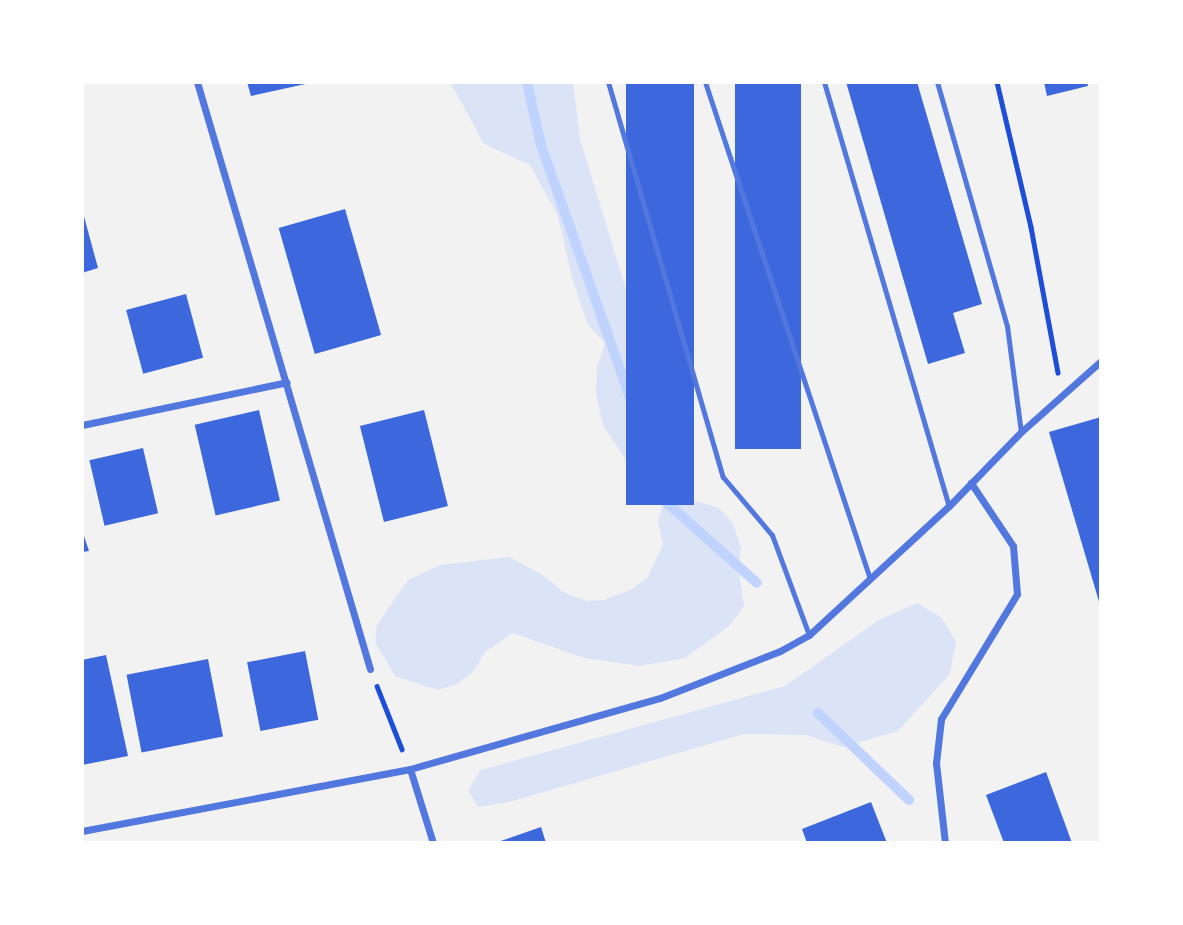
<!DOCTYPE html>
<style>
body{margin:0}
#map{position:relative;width:1183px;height:925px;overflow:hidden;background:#f2f2f2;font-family:"Source Sans 3",sans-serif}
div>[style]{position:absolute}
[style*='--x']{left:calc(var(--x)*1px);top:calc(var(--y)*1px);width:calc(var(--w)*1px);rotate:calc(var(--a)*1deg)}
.green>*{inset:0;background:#dbe4f7}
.stream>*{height:10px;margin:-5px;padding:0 5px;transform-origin:5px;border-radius:5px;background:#bfd3fe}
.building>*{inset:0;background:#3d67dc;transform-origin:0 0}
.path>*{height:4.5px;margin:-2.25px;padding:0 2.25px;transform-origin:2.25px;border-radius:2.25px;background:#1d4ed8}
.service>*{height:5px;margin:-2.5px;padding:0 2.5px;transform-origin:2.5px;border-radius:2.5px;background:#5277de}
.minor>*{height:7px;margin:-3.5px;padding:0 3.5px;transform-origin:3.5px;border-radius:3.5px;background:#5277de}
span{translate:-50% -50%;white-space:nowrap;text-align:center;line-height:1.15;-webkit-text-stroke:7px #fff;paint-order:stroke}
.frame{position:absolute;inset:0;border:84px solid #fff;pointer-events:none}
</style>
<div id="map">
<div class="green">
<i style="clip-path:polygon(450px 82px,573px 82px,580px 139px,636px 322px,685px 444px,682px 465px,666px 473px,651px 472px,625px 459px,603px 425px,596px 395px,597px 368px,605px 343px,588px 325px,572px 278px,558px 216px,530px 165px,484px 144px)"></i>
<i style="clip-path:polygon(679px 502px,699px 502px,719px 508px,732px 522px,741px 547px,739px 570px,744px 606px,729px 626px,685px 658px,640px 666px,584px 658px,513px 633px,485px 652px,473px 672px,457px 684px,437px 690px,395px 676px,375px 642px,377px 625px,408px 580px,440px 565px,509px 557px,541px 574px,565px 593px,587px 601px,604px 600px,632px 589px,648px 577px,663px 544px,658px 521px,662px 507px)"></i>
<i style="clip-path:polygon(917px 603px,942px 618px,956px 642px,950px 674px,898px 731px,842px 747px,806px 735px,744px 734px,509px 802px,478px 807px,468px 790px,481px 770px,785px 686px,879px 620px)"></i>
</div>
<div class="stream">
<i style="--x:527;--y:82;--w:65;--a:77.5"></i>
<i style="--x:541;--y:145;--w:380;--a:70.6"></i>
<i style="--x:667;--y:503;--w:120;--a:41.6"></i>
<i style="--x:818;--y:713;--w:126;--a:43.7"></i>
</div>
<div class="building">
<i style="clip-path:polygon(247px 82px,310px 82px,310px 83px,251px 96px)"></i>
<i style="left:626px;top:82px;width:68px;height:423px"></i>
<i style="left:735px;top:82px;width:66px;height:367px"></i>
<i style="clip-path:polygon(846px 82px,917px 82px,982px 304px,953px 313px,965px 353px,928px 364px)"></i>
<i style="clip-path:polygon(1044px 82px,1087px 82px,1088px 86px,1047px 96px)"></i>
<i style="clip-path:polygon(82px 209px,98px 268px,82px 273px)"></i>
<i style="left:345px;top:209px;width:131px;height:69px;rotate:74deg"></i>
<i style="left:186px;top:294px;width:66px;height:62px;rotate:75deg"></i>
<i style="left:259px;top:410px;width:93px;height:66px;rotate:77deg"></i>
<i style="left:424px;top:410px;width:99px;height:66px;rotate:76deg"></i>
<i style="clip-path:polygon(1101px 417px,1101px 605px,1100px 605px,1049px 432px)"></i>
<i style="left:143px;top:448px;width:67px;height:55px;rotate:77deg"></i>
<i style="clip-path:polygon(82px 530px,89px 551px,82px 552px)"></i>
<i style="left:305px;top:651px;width:70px;height:59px;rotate:79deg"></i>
<i style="clip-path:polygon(106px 655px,128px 756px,82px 765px,82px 660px)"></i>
<i style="left:208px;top:659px;width:79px;height:83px;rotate:79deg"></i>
<i style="clip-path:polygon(1046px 772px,1072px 843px,1004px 843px,986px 795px)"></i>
<i style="clip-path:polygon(871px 802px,887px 843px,807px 843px,802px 829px)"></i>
<i style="clip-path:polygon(541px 827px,546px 843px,498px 843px,498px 842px)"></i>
</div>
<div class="path">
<i style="--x:997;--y:82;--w:149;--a:76.8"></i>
<i style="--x:1031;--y:227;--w:148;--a:79.5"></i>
<i style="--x:377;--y:686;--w:68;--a:68.4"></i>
</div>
<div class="service">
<i style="--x:608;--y:82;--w:411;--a:73.8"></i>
<i style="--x:723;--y:477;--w:76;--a:49.8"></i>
<i style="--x:772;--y:535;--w:107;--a:69.7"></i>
<i style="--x:705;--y:82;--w:524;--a:71.63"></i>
<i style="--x:824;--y:82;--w:442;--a:73.6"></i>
<i style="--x:937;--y:82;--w:254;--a:74"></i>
<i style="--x:1007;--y:326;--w:107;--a:82.5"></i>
</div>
<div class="minor">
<i style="--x:197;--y:82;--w:612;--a:73.58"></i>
<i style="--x:82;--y:425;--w:209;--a:-11.8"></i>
<i style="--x:410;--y:769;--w:77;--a:72.7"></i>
<i style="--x:82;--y:831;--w:334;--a:-10.7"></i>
<i style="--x:410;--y:769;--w:260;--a:-15.9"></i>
<i style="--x:660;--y:698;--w:129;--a:-21.4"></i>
<i style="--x:780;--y:651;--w:33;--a:-29"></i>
<i style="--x:809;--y:635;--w:190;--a:-42.7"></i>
<i style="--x:949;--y:506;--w:103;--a:-45.8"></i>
<i style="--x:1021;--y:432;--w:107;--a:-41.6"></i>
<i style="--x:945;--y:843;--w:81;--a:-96.4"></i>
<i style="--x:936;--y:763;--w:44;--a:-83.5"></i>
<i style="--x:941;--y:719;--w:146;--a:-58.7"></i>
<i style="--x:1017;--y:594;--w:48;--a:-94.8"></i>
<i style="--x:1013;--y:546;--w:76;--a:-123.7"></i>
</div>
<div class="frame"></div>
</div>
